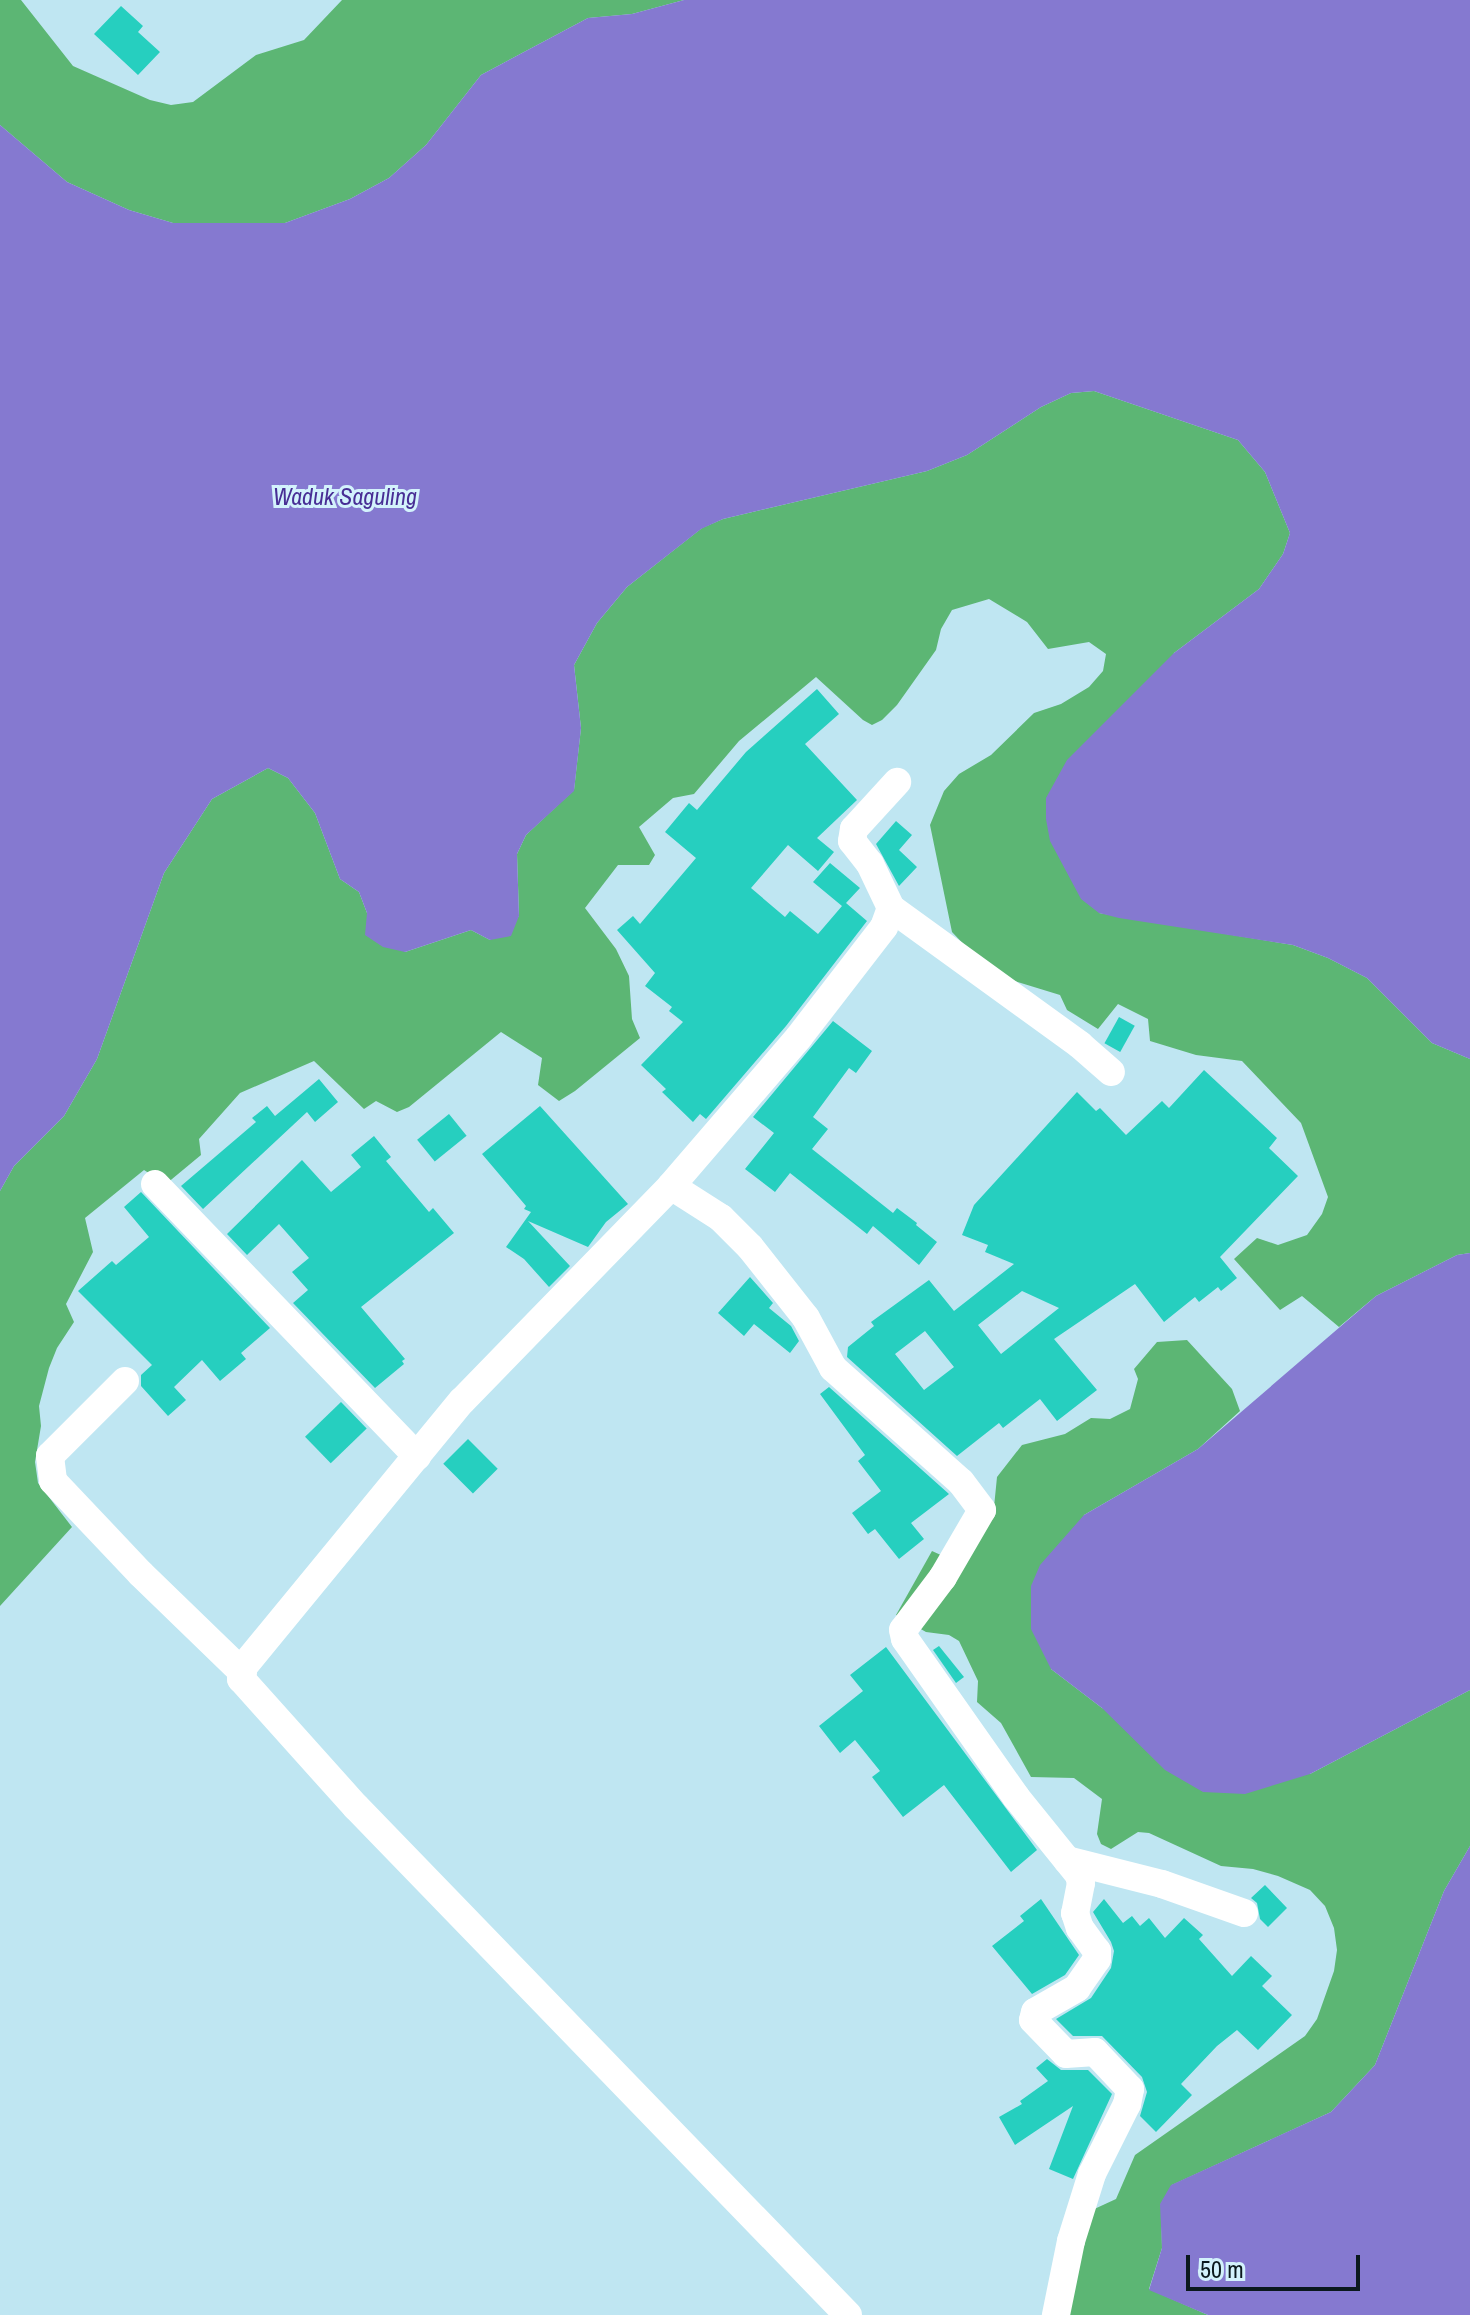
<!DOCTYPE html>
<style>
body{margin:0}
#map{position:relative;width:1470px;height:2315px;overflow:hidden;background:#bfe6f2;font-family:"Archivo Narrow",sans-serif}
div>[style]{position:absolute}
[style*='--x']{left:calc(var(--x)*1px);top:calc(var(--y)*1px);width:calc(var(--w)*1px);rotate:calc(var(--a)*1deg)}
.forest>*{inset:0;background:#5cb674}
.water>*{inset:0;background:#8579d0}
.building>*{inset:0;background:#26cfbf;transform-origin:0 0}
.street>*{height:28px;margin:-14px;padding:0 14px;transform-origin:14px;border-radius:14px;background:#fff}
span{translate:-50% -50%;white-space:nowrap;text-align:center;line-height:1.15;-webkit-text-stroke:6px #d3f2fc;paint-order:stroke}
.water-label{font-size:24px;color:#482e95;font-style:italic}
.scale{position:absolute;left:1186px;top:2255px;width:174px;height:36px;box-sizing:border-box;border:4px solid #0b191e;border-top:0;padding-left:10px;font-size:24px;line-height:28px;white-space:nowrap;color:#0b191e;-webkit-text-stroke:6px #d3f2fc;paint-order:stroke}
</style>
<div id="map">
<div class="forest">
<i style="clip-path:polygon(0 0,21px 0,73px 66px,150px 100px,171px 105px,193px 102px,256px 55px,304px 40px,342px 0,684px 0,632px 14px,588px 18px,481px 75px,426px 145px,389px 178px,350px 199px,285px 223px,173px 223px,129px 210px,67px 182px,0 125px)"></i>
<i style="clip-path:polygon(1094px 391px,1238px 440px,1265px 472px,1290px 533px,1283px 554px,1259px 589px,1174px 653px,1099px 913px,1293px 945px,1328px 958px,1367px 978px,1432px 1043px,1470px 1059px,1470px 1253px,1457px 1255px,1376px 1296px,1339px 1327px,1302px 1296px,1280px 1310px,1234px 1259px,1257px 1238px,1278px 1245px,1307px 1235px,1322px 1214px,1328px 1197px,1301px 1123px,1242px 1061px,1196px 1055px,1150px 1041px,1148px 1019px,1118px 1004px,1098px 1029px,1067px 1010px,1060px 995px,992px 974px,952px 932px,930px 825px,944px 791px,959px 774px,991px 755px,1034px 713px,1061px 704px,1089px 687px,1103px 671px,1106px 654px,1089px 642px,1048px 649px,1027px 622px,989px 599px,952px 610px,941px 629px,936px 650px,897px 705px,882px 720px,872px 725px,863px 720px,816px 677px,739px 741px,694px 794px,673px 798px,639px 827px,655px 855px,649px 865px,618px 865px,585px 908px,616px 949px,629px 976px,632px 1019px,640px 1038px,575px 1091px,559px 1101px,538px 1085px,542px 1058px,501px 1032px,409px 1107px,397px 1112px,376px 1101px,364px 1109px,314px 1061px,240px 1093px,199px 1139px,201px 1155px,166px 1184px,144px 1170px,85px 1218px,93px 1252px,66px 1304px,74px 1322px,57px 1348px,49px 1368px,39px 1406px,41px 1426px,35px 1462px,38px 1483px,72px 1527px,0 1606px,0 1191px,14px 1166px,64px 1116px,97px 1059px,164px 873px,212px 799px,268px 768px,288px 778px,315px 813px,340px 879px,359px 892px,367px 913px,405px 952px,471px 930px,490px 940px,519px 916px,517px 854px,526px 835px,574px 790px,581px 728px,574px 665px,597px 623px,627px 587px,702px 528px,723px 519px,927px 471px,967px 455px,1041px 407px,1071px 393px)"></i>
<i style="clip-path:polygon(1187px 1340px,1232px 1389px,1240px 1411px,1198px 1449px,1084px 1515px,1051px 1669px,1102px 1708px,1310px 1774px,1470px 1690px,1470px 1846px,1444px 1891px,1375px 2065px,1331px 2112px,1172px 2185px,1161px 2204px,1162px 2248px,1149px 2289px,1208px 2315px,1065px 2315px,1090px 2211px,1116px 2199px,1135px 2155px,1305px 2036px,1317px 2019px,1334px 1971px,1337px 1950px,1334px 1928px,1325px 1906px,1310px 1890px,1278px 1876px,1253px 1869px,1221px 1866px,1149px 1833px,1138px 1832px,1111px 1849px,1101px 1844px,1097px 1834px,1102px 1799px,1074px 1778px,1031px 1777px,1001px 1723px,977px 1702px,978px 1681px,959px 1641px,949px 1635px,926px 1632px,896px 1615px,932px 1551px,943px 1556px,994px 1507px,997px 1477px,1022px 1445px,1065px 1434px,1091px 1418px,1110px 1419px,1130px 1409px,1138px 1379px,1134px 1369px,1157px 1342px)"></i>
</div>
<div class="water">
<i style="clip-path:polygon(684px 0,1470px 0,1470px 1059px,1432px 1043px,1367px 978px,1328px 958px,1293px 945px,1119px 918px,1099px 913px,1081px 899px,1050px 841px,1046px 819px,1046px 798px,1067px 760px,1174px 653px,1259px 589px,1283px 554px,1290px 533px,1265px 472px,1238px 440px,1094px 391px,1071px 393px,1041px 407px,967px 455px,927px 471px,723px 519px,701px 529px,627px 587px,597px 623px,574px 665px,581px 728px,574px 791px,526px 835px,517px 854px,519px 916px,511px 936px,490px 940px,471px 930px,405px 952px,383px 947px,365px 935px,367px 913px,359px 892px,340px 879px,315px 813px,288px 778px,268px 768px,212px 799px,164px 873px,97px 1059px,64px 1116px,14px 1166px,0 1191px,0 125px,67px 182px,129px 210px,173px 223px,285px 223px,350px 199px,389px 178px,426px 145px,481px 75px,588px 18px,632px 14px)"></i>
<i style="clip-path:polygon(1470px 1253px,1470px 1690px,1310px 1774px,1245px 1794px,1203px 1792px,1165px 1770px,1102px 1708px,1051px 1669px,1031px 1629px,1031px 1586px,1040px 1565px,1084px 1515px,1198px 1449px,1376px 1296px,1457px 1255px)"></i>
<i style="clip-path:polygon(1470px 1846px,1470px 2315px,1208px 2315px,1149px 2290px,1162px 2248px,1160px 2204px,1171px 2185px,1331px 2112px,1375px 2065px,1444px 1891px)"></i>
</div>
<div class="building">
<i style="clip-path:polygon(121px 6px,143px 26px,138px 32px,160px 52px,138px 75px,94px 34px)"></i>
<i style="clip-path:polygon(817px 689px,839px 714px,805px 744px,857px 800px,817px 838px,834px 852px,818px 871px,788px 845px,751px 888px,785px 917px,790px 911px,818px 934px,842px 906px,813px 882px,830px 863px,860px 888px,846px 903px,867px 921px,786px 1026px,706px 1119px,700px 1114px,693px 1122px,662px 1092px,666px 1089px,641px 1065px,683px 1022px,669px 1011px,672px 1007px,645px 986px,655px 973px,617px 930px,633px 916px,640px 924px,696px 858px,665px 832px,689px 803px,697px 810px,746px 752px)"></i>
<i style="clip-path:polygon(896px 821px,912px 835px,899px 850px,917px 867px,899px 886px,876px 844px)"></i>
<i style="left:1119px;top:1017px;width:18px;height:30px;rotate:29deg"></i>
<i style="clip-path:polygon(833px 1021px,872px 1051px,856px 1073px,849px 1068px,813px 1117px,828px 1129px,812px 1149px,893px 1213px,897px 1208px,917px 1223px,916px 1225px,937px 1242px,919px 1265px,873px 1226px,867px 1234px,790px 1173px,775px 1192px,745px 1169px,774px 1133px,753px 1117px)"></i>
<i style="clip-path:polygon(evenodd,1204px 1070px,1277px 1138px,1269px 1148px,1298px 1176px,1220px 1257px,1237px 1278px,1221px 1291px,1218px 1287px,1199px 1302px,1195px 1297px,1164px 1322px,1135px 1284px,1054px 1339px,1097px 1390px,1057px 1421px,1040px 1399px,1003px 1428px,999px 1423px,957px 1456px,847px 1357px,848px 1347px,874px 1326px,871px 1322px,929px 1280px,954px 1311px,1014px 1264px,985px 1252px,988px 1245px,962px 1235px,974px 1205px,1077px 1092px,1096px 1111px,1100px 1108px,1126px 1135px,1162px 1101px,1169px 1108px,1204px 1070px,1022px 1291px,1059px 1308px,1001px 1354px,978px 1325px,1022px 1291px,1204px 1070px,925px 1331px,954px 1367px,924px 1390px,895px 1354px,925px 1331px)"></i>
<i style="clip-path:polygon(319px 1079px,338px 1102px,315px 1122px,307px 1112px,203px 1209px,181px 1186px,256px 1122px,252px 1118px,267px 1106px,275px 1116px)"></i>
<i style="clip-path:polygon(540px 1106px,628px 1204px,606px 1222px,588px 1247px,528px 1221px,570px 1266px,549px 1287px,524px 1259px,506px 1247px,531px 1212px,524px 1209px,526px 1206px,482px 1154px)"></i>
<i style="left:449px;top:1114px;width:28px;height:41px;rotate:51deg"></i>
<i style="clip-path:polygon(374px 1136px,391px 1157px,386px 1161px,429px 1212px,433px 1208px,454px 1233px,361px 1307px,405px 1359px,402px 1361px,404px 1364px,375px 1388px,293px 1303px,308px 1290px,292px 1272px,309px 1258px,279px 1224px,247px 1255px,227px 1234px,302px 1160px,331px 1192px,361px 1167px,351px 1155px)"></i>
<i style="clip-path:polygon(141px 1192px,270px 1328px,241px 1353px,246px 1359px,220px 1381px,202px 1360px,174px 1387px,186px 1400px,168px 1416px,141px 1386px,141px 1375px,152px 1365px,78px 1291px,112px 1261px,116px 1265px,149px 1237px,124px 1207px)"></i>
<i style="clip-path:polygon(750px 1277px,773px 1303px,769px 1308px,791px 1326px,799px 1341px,790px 1353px,754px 1324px,744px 1336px,718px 1313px)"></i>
<i style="clip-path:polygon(829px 1387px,949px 1494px,911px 1523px,924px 1539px,899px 1559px,875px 1529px,868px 1534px,852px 1513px,881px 1491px,858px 1461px,865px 1455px,820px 1394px)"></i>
<i style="left:341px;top:1402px;width:37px;height:50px;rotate:46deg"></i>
<i style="left:468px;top:1439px;width:42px;height:35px;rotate:45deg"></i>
<i style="clip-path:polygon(939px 1646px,964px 1677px,956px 1683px,933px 1650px)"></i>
<i style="clip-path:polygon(886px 1647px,1037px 1850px,1011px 1872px,944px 1785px,903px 1817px,872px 1777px,880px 1771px,855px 1740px,840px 1753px,819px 1726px,863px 1691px,850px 1675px)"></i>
<i style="clip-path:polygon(1265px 1885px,1287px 1908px,1268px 1927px,1260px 1919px,1257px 1903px,1251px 1898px)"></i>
<i style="clip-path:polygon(1041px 1899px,1079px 1955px,1065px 1975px,1032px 1994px,992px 1946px,1024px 1921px,1020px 1916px)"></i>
<i style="clip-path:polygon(1104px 1899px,1123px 1923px,1132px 1916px,1140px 1926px,1149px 1918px,1165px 1938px,1184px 1918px,1203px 1935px,1199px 1939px,1232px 1976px,1251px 1956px,1272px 1976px,1262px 1986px,1292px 2015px,1258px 2050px,1237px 2030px,1217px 2046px,1181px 2084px,1192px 2095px,1156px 2132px,1140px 2116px,1147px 2092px,1142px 2077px,1102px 2036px,1073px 2036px,1056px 2019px,1091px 1998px,1111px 1968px,1114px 1951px,1111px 1942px,1093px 1912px)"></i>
<i style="clip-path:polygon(1047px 2059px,1061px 2070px,1088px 2070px,1112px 2094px,1073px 2179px,1049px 2169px,1073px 2106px,1015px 2145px,999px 2117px,1022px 2104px,1020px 2101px,1048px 2081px,1036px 2068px)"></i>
</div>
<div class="street">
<i style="--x:891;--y:908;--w:233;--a:35.9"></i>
<i style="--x:1080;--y:1045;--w:41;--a:41.1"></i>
<i style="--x:155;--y:1184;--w:378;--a:46.1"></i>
<i style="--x:671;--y:1186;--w:59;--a:32.6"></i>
<i style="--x:721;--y:1218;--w:41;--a:45"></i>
<i style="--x:750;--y:1247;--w:90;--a:51.7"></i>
<i style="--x:806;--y:1318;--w:57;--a:61.6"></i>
<i style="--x:833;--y:1368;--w:171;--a:41.7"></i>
<i style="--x:961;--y:1482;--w:35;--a:53"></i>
<i style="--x:982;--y:1510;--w:78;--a:120.2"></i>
<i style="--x:943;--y:1577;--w:66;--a:127"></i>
<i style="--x:903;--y:1630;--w:9;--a:77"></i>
<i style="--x:905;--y:1639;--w:193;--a:54.9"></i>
<i style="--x:1016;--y:1797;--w:100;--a:51.1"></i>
<i style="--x:1079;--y:1875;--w:8;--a:76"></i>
<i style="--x:1081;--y:1883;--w:31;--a:101"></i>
<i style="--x:1075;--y:1913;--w:16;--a:72"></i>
<i style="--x:1080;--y:1928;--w:29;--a:54"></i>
<i style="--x:1097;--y:1951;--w:8;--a:90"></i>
<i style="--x:1097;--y:1959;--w:35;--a:125"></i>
<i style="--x:1077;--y:1988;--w:48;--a:150.3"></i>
<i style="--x:1035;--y:2012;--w:8;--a:104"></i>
<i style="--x:1033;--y:2020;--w:47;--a:45.9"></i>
<i style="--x:1066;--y:2054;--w:29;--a:-4"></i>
<i style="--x:1095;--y:2052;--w:51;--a:46.6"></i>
<i style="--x:1130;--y:2089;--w:15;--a:101"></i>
<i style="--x:1127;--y:2104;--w:78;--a:116.6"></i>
<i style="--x:1092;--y:2174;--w:70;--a:107.4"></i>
<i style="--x:1071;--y:2241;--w:76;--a:101.5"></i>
<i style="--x:125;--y:1381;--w:106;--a:135"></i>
<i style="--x:50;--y:1456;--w:25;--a:83"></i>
<i style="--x:53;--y:1481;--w:128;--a:46.6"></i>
<i style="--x:141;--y:1574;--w:142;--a:44.1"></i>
<i style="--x:1067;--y:1860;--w:98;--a:14.2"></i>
<i style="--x:1162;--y:1884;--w:87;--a:19.5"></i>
<i style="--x:848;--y:2315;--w:707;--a:-134.08"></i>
<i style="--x:356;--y:1807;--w:172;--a:-131.9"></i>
<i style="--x:241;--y:1679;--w:13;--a:-77"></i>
<i style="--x:244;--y:1666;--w:343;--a:-50.6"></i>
<i style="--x:462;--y:1401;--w:300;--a:-45.8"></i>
<i style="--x:671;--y:1186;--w:196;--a:-49.3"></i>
<i style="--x:799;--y:1037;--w:139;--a:-52.3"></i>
<i style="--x:884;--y:927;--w:20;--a:-70"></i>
<i style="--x:891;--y:908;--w:49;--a:-115.5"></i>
<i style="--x:870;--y:864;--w:29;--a:-128"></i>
<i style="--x:852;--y:841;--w:12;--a:-81"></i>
<i style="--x:854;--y:829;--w:64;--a:-47.5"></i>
</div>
<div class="water-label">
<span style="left:345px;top:497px">Waduk Saguling</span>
</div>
<div class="scale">50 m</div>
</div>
